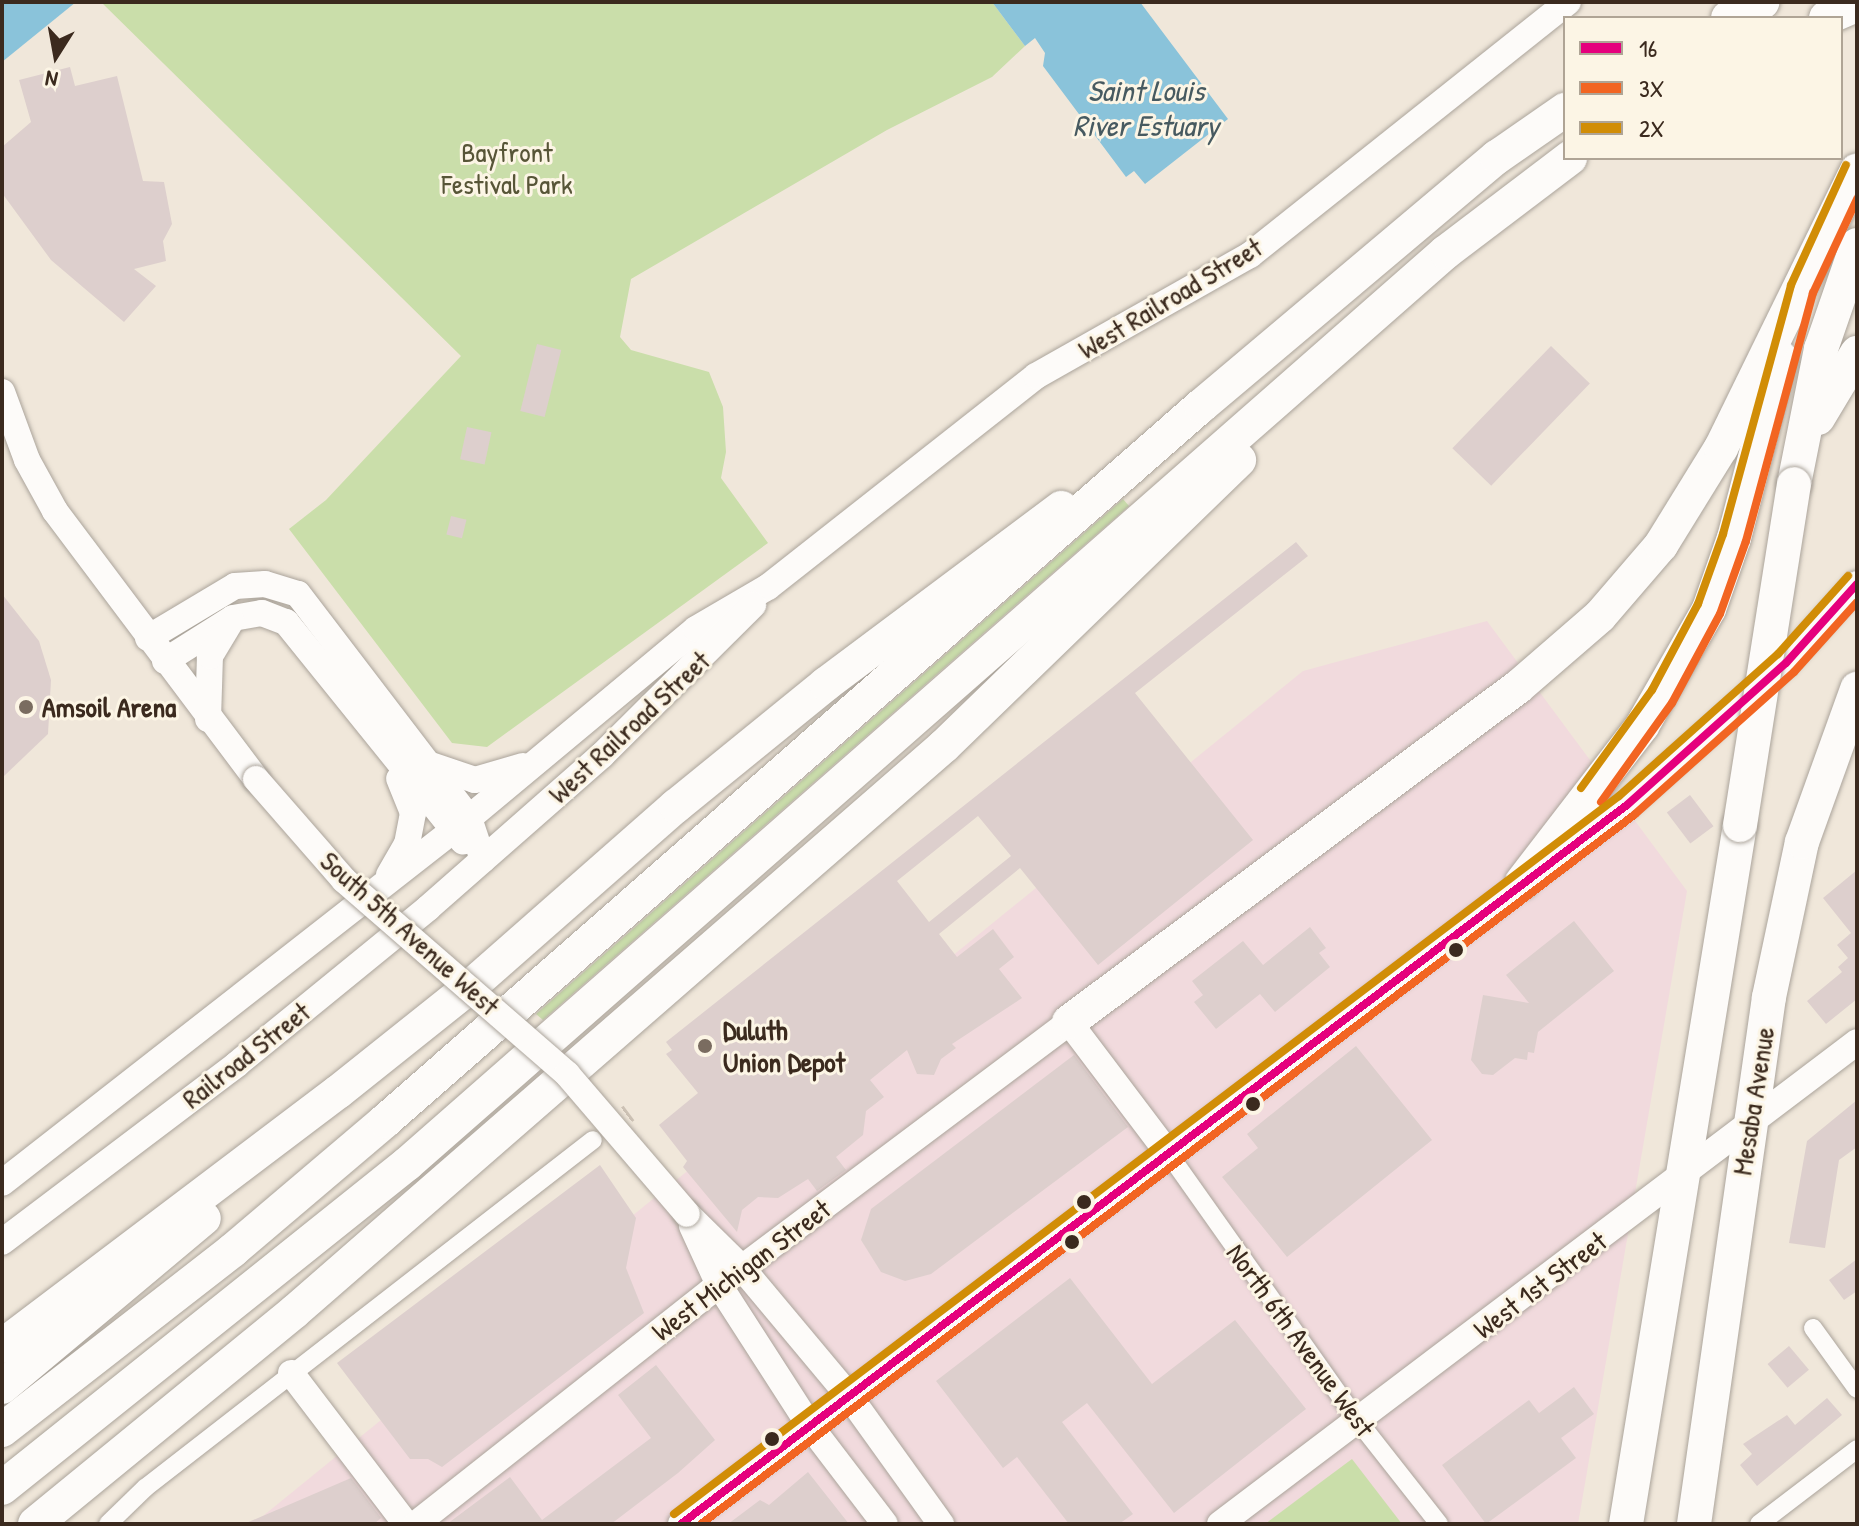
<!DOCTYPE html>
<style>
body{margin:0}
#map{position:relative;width:1859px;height:1526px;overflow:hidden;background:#f0e7da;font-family:"Patrick Hand",sans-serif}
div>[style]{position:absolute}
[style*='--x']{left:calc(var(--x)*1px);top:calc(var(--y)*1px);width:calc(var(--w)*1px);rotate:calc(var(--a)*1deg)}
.built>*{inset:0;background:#f1dadd}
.green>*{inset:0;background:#cadeaa}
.water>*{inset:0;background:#8ac3da}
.building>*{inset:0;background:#ddcfcd;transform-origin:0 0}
.street-tunnel>*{height:18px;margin-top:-9px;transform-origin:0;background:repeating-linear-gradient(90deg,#ccc1b4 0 18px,transparent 0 27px)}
.roads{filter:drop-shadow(0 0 2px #aba49b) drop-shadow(0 0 2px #aba49b)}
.street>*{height:18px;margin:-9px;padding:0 9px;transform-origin:9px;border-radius:9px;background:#fdfbf9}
.secondary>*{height:26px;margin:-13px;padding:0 13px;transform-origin:13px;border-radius:13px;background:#fdfbf9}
.highway>*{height:34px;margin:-17px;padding:0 17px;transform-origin:17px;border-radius:17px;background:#fdfbf9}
.bridges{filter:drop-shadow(0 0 2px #aba49b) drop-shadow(0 0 2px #aba49b)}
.secondary-bridge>*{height:26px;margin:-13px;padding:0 13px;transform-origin:13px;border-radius:13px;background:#fdfbf9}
.highway-bridge>*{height:34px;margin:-17px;padding:0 17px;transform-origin:17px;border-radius:17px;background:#fdfbf9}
.bus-1>*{height:8px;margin:-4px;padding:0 4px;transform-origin:4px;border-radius:4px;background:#e5007d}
.bus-2>*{height:8px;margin:-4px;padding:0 4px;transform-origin:4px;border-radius:4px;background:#f26522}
.bus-3>*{height:8px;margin:-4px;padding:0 4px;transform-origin:4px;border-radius:4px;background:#d18d06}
.dots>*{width:22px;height:22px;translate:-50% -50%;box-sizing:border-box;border:4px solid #fcf5e5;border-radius:50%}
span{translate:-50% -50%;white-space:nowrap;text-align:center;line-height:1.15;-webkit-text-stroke:6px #fcf5e5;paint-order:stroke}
.park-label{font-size:28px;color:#575537}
.street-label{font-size:28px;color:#3b2a1e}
.poi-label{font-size:28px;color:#3b2a1e;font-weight:700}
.left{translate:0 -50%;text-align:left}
.water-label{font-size:30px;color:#475a60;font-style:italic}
.frame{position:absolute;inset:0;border:4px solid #3b2a1e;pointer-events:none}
.legend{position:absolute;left:1563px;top:16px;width:280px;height:144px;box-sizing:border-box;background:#fcf5e5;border:2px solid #afa495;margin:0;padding:10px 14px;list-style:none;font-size:24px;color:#3b2a1e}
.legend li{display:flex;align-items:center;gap:16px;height:40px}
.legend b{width:40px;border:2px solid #afa495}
.north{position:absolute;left:16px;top:16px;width:80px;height:80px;-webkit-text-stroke:6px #fcf5e5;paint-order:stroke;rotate:191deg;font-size:22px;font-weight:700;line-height:32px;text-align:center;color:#3b2a1e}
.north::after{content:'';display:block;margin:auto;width:28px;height:36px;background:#3b2a1e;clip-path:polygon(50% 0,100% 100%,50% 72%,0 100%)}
</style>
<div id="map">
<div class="built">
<i style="clip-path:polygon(1487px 621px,1687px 891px,1578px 1524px,253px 1524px,1303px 671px)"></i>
</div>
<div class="green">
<i style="clip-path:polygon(101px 2px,992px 2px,1025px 46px,992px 77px,887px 130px,631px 279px,620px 337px,631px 350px,709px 372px,723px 407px,726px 452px,721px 478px,768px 543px,487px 747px,452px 743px,289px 529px,326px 500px,461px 356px)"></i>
<i style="clip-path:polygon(1123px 499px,1129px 506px,1018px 603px,543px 1020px,536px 1014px)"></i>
<i style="clip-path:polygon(1352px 1459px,1402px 1524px,1265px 1524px,1317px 1485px)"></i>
</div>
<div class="water">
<i style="clip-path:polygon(2px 2px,76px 2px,2px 62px)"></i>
<i style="clip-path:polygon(992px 2px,1140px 2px,1228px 119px,1145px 184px,1134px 171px,1126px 177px,1043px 66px,1045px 53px,1035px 38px,1025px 46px)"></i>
</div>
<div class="building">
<i style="clip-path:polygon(70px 67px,75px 86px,117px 76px,143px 181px,164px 182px,172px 224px,163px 241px,166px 261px,134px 269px,156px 286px,124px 322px,51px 260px,2px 193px,2px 147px,31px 122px,19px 80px)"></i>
<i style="left:537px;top:344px;width:25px;height:69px;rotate:14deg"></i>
<i style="left:1551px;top:346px;width:54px;height:142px;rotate:44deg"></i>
<i style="left:467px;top:427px;width:25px;height:33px;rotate:12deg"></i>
<i style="left:451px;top:516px;width:16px;height:19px;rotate:14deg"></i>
<i style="clip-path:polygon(evenodd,1296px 542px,1308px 556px,1135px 693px,1253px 840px,1098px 965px,1020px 868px,939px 934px,957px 957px,993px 929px,1014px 957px,999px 969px,1022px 998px,952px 1044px,956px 1048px,941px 1059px,934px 1075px,917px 1074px,907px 1050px,870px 1080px,884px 1097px,866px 1111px,863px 1135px,836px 1157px,846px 1170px,817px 1191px,808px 1179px,778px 1198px,758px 1197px,742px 1210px,737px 1232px,683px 1167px,687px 1161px,659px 1125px,698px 1093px,666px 1054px,672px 1050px,666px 1042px,1296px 542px,978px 816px,1011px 856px,929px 922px,897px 881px,978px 816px)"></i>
<i style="clip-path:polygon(2px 594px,39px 641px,51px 680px,48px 734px,2px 778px)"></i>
<i style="left:1690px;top:795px;width:39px;height:29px;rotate:53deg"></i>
<i style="clip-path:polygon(1857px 870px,1857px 999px,1826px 1024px,1807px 1001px,1842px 972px,1838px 967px,1848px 958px,1837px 945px,1851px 933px,1823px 898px)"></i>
<i style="clip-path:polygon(1574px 921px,1614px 971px,1538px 1032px,1534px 1053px,1528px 1052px,1527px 1060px,1515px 1058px,1493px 1075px,1482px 1074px,1471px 1060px,1483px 995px,1529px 1003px,1506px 975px)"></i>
<i style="clip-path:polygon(1310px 927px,1326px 948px,1319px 953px,1330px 967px,1275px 1012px,1260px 994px,1216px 1029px,1194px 1002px,1203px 995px,1192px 981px,1243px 941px,1263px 965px)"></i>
<i style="clip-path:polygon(1356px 1046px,1432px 1140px,1287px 1257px,1222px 1177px,1258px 1148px,1247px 1134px)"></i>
<i style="clip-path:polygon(1074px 1055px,1128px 1127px,931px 1274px,905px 1281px,881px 1272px,861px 1240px,871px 1209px)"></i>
<i style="clip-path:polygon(1857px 1100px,1857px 1147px,1839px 1160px,1825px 1248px,1789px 1243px,1807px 1141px)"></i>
<i style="clip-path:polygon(600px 1165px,636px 1218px,626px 1268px,644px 1313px,442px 1467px,428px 1459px,410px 1459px,337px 1363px)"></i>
<i style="clip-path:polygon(1857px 1259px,1857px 1291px,1844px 1300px,1829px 1280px)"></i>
<i style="clip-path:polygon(1070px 1278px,1152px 1384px,1235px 1320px,1306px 1409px,1174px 1513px,1087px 1403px,1062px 1422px,1133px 1514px,1119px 1524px,1069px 1524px,1017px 1457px,1003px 1468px,936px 1381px)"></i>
<i style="left:1789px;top:1346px;width:31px;height:28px;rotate:50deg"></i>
<i style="clip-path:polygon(656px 1365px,715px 1440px,678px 1473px,611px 1524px,447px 1524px,510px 1477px,542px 1520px,651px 1438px,618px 1395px)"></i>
<i style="clip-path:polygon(1574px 1387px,1594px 1414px,1561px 1438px,1576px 1458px,1486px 1524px,1442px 1465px,1529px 1400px,1539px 1413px)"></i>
<i style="clip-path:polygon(1827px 1398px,1842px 1415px,1757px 1486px,1740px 1465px,1752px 1454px,1743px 1444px,1787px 1415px,1795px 1425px)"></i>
<i style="clip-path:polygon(808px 1472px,849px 1524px,728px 1524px,760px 1500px,769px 1505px)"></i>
<i style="clip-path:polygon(351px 1478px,381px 1518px,374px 1524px,244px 1524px)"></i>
</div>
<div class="street-tunnel">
<i style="--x:605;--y:1131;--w:30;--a:-37"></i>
</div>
<div class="roads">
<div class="street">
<i style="--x:1168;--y:1153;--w:329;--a:54.7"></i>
<i style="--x:1358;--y:1421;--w:131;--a:51.8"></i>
<i style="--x:1813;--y:1328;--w:75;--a:54.2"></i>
<i style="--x:108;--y:1524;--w:52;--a:-44.2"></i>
<i style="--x:145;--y:1488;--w:567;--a:-37.84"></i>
<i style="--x:1759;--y:1524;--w:123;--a:-37.4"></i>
</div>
<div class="secondary">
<i style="--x:2;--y:392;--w:72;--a:69.8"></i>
<i style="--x:27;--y:460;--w:58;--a:61.2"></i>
<i style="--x:55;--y:511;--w:335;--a:53.1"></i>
<i style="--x:148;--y:638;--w:101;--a:-30.9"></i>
<i style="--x:235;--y:586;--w:30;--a:-4"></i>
<i style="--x:265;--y:584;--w:34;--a:17"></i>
<i style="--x:298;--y:594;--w:282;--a:52.6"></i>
<i style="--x:469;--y:818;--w:44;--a:71.6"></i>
<i style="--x:165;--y:661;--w:80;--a:-32.3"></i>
<i style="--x:233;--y:618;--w:29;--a:-10"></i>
<i style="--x:262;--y:613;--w:26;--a:21"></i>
<i style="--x:286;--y:622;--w:282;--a:51.1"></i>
<i style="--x:208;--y:719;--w:63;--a:-88.2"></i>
<i style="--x:210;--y:656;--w:41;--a:-59"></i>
<i style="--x:431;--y:765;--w:46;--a:18.8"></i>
<i style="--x:475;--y:780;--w:50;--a:-16.3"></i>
<i style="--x:389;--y:875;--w:36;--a:-60"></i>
<i style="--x:407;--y:844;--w:32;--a:-79"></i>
<i style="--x:413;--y:813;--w:37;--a:-112"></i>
<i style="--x:2;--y:1183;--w:593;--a:-38.01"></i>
<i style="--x:469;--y:818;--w:295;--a:-39.8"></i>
<i style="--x:696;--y:629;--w:83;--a:-30.3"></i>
<i style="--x:768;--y:587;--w:341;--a:-38.2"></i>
<i style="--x:1036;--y:376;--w:246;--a:-29.5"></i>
<i style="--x:1250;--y:255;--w:406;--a:-38.5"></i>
<i style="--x:687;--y:1214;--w:77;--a:44.5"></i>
<i style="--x:742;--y:1268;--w:167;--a:50.1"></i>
<i style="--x:849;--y:1396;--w:158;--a:54.3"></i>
<i style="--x:692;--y:1226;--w:65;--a:65.4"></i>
<i style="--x:719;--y:1285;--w:168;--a:57.2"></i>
<i style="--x:810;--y:1426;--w:123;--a:52.6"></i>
<i style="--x:2;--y:1242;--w:295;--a:-37.1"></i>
<i style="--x:237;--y:1064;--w:247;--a:-39.2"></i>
<i style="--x:428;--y:908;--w:232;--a:-41.3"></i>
<i style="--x:602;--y:755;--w:213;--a:-44.8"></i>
<i style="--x:291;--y:1373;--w:190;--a:52.7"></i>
<i style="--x:416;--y:1524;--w:375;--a:-38.3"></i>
<i style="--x:710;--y:1292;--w:449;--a:-36.9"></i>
<i style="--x:1069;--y:1022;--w:164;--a:52.9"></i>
<i style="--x:681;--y:1524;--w:1188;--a:-37.24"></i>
<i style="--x:1627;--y:805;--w:213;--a:-41.8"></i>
<i style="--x:1786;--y:663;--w:106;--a:-48.1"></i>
<i style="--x:1220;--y:1524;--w:799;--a:-37.11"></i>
</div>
<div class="highway">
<i style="--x:1728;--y:18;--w:38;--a:-25"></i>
<i style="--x:1826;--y:18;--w:34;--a:-23"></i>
<i style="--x:1818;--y:418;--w:76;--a:-59"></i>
<i style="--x:1794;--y:484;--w:138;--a:-78.7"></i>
<i style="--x:1821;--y:349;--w:110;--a:-70.9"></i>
<i style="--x:1522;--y:882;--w:197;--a:-52.4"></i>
<i style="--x:1642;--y:726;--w:135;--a:-60.2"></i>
<i style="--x:1709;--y:609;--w:75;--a:-70.6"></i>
<i style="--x:1734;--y:538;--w:186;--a:-75.4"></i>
<i style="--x:1069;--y:1022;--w:560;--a:-36.73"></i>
<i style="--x:1518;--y:687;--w:108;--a:-40.9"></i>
<i style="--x:1600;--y:616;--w:94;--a:-49.3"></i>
<i style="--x:1661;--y:545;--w:114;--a:-58.3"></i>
<i style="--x:1721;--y:448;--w:309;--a:-63.9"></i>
<i style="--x:2;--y:1346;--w:421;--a:-37.1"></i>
<i style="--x:338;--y:1092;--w:170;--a:-38.6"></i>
<i style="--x:471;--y:986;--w:273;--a:-41.3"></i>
<i style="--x:676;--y:806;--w:193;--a:-39.1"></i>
<i style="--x:826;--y:684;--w:294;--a:-36.8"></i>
<i style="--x:2;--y:1387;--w:263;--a:-39.9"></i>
<i style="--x:2;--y:1430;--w:293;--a:-37.9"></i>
<i style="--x:233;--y:1250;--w:199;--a:-40.3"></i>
<i style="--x:385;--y:1121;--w:1085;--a:-41.23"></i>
<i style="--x:1201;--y:406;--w:387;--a:-40.1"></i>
<i style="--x:1497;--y:157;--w:83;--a:-34.7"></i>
<i style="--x:2;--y:1488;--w:519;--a:-38.66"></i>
<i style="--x:407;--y:1164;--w:1382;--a:-41.28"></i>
<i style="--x:1446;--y:252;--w:156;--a:-37.2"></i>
<i style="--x:35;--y:1524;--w:335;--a:-39.3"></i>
<i style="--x:294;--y:1312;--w:862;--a:-41.05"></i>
<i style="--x:944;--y:746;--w:411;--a:-44.1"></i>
<i style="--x:1626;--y:1524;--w:708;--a:-80.74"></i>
<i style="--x:1694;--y:1524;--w:532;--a:-81.9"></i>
<i style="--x:1769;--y:997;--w:158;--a:-78"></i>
<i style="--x:1802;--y:842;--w:163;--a:-70.2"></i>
</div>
</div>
<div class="bridges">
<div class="secondary-bridge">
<i style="--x:256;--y:779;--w:134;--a:48.9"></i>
<i style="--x:344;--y:880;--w:296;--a:41"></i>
<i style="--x:567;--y:1074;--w:184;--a:49.4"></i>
</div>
<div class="highway-bridge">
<i style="--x:1740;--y:825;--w:345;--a:-81"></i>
</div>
</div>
<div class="bus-1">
<i style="--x:681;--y:1524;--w:1188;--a:-37.24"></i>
<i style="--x:1627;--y:805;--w:213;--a:-41.8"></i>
<i style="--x:1786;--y:663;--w:106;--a:-48.1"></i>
</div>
<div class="bus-2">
<i style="--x:1601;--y:802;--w:122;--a:-54.4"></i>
<i style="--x:1672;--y:703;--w:101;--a:-61.7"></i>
<i style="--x:1720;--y:614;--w:77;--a:-70.4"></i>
<i style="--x:1746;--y:541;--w:257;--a:-74.9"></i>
<i style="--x:1813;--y:293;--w:104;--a:-64.9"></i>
<i style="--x:701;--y:1524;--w:1172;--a:-37.23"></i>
<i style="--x:1634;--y:815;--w:215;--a:-41.8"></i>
<i style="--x:1794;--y:672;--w:94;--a:-48"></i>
</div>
<div class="bus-3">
<i style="--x:1581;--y:788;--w:121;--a:-54.1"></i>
<i style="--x:1652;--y:690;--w:98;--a:-61.9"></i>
<i style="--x:1698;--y:604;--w:74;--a:-70.3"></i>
<i style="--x:1723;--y:534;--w:258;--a:-74.7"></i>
<i style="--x:1791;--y:285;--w:132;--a:-65.4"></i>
<i style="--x:674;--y:1514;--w:1187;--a:-37.23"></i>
<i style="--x:1619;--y:796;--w:213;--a:-41.8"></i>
<i style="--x:1778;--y:654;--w:105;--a:-48.1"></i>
</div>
<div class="dots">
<i style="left:26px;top:707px;background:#7a6c60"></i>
<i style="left:1456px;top:950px;background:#3b2a1e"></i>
<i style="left:705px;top:1046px;background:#7a6c60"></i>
<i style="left:1253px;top:1104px;background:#3b2a1e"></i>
<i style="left:1084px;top:1202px;background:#3b2a1e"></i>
<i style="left:1072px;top:1242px;background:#3b2a1e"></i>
<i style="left:772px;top:1439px;background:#3b2a1e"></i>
</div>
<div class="park-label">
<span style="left:507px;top:168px">Bayfront<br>Festival Park</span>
</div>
<div class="street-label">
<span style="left:1170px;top:298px;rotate:-31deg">West Railroad Street</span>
<span style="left:629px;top:727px;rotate:-43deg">West Railroad Street</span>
<span style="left:410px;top:933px;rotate:42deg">South 5th Avenue West</span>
<span style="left:246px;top:1055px;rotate:-38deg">Railroad Street</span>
<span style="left:1753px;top:1101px;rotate:-81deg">Mesaba Avenue</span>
<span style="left:741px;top:1270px;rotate:-37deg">West Michigan Street</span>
<span style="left:1540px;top:1285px;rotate:-37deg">West 1st Street</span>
<span style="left:1301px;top:1340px;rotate:54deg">North 6th Avenue West</span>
</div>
<div class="poi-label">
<span class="left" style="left:42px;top:707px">Amsoil Arena</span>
<span class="left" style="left:723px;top:1046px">Duluth<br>Union Depot</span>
</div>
<div class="water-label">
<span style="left:1146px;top:107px">Saint Louis<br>River Estuary</span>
</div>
<div class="frame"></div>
<ul class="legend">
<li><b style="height:10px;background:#e5007d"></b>16</li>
<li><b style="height:10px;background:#f26522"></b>3X</li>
<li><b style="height:10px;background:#d18d06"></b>2X</li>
</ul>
<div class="north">N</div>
</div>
